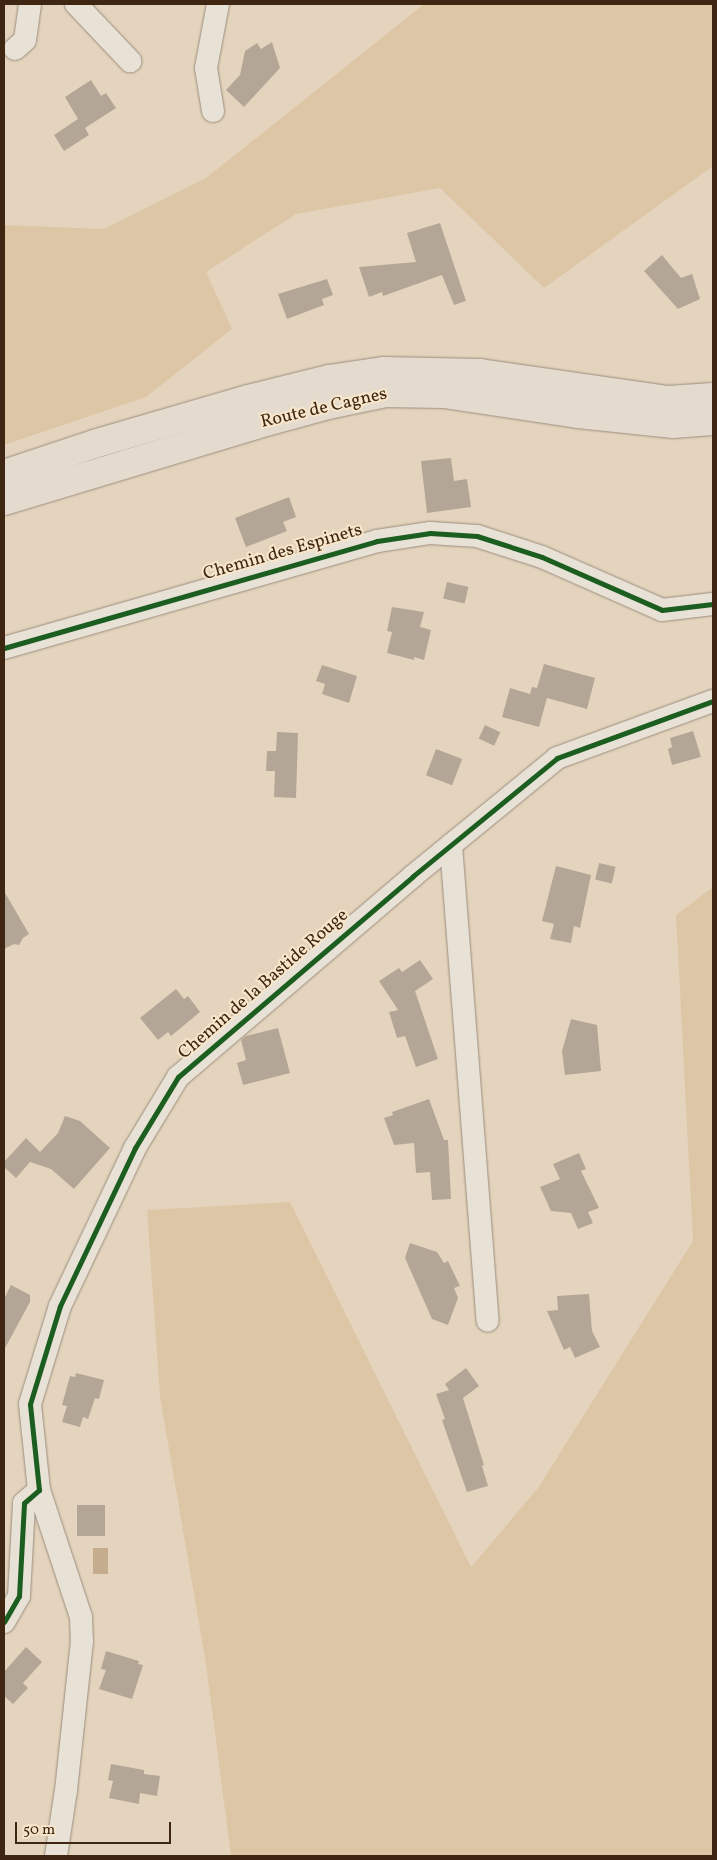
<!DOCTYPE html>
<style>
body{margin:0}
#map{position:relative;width:717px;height:1860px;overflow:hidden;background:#e5d4bd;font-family:Vollkorn,serif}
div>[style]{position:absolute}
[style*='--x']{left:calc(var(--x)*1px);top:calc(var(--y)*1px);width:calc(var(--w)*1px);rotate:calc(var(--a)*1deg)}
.green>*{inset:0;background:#ddc6a6}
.water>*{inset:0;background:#c5ac8d;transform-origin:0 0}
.building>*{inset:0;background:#b3a696;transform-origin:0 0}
.roads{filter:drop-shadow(0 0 1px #9a8d7e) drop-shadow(0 0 1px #9a8d7e)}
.minor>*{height:22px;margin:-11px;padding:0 11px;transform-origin:11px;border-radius:11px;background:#e8e1d5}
.major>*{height:28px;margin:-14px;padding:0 14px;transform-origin:14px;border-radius:14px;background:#e4dbce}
.cycleway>*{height:5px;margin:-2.5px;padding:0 2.5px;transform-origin:2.5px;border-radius:2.5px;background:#1b5e20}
span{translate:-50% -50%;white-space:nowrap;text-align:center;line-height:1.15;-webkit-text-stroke:4px #f8e6ca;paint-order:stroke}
.street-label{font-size:18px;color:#3e2613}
.frame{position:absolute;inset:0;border:5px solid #3e2613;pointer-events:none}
.scale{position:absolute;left:15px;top:1822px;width:156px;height:22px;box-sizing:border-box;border:2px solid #3e2613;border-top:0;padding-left:6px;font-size:15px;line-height:18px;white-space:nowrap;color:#3e2613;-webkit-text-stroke:4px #f8e6ca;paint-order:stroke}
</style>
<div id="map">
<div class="green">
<i style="clip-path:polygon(424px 4px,713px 4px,713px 166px,544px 288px,440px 188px,296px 214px,206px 272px,232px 329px,146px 397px,4px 445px,4px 225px,104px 229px,206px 178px)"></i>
<i style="clip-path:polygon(713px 887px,713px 1856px,231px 1856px,206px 1664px,160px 1397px,147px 1210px,290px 1202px,471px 1567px,538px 1488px,693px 1241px,676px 915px)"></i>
</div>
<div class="water">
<i style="left:93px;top:1548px;width:15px;height:26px"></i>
</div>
<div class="building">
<i style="clip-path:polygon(272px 42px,280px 68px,244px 107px,226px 90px,240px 75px,245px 51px,257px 43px,261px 49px)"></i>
<i style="clip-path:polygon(91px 80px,101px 96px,106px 93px,116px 108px,85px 128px,89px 135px,64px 151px,54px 135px,78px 119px,65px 97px)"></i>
<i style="clip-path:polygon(440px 223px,466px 301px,454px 305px,442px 275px,383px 296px,382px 292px,369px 297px,359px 267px,416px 262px,407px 233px)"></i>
<i style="clip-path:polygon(662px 255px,681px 278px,692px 274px,700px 299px,678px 309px,644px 271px)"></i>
<i style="clip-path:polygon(327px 279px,333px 295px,322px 299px,324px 305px,287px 319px,278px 294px)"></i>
<i style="clip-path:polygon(451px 458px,454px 481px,467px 479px,471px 507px,427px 513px,421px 461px)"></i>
<i style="clip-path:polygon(289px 497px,296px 517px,283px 522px,287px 531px,246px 547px,235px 518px)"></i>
<i style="left:447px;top:582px;width:22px;height:17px;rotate:13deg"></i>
<i style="clip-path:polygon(392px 607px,424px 612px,420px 627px,431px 630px,424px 660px,414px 657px,414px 660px,387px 653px,392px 632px,387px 631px)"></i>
<i style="clip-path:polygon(544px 664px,595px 678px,587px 709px,547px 698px,539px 727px,502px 717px,510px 688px,530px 694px,532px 687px,537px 688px)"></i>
<i style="clip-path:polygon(322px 665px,357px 676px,349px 703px,322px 694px,325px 684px,316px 681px)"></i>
<i style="left:485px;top:725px;width:17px;height:15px;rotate:25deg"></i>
<i style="clip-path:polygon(693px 731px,701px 757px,672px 765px,668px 749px,672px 747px,670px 738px)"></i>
<i style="clip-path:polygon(277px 732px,298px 733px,296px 798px,274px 797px,275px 771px,266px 771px,267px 751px,276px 751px)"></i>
<i style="left:436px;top:749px;width:28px;height:28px;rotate:21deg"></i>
<i style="left:599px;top:863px;width:17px;height:17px;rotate:13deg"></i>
<i style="clip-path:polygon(556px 866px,591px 875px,580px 928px,574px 926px,571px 943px,550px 939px,554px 924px,542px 921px)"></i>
<i style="clip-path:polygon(4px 891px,29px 934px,23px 938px,19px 945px,14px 944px,4px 949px)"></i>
<i style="clip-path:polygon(420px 960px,433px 979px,415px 991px,438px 1059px,416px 1067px,405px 1036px,397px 1038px,389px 1012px,398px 1010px,379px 981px,399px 968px,402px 972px)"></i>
<i style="clip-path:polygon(176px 989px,184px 999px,188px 996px,200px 1012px,171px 1036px,168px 1032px,158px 1040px,140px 1018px)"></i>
<i style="clip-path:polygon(571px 1019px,597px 1025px,601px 1071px,565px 1075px,562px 1051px)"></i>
<i style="clip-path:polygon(278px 1028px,290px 1073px,243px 1085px,237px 1063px,246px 1060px,241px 1040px,246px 1036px)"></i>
<i style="clip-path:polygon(429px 1099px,444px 1140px,448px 1140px,451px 1199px,432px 1200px,430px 1172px,416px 1173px,414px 1143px,394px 1145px,384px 1118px,393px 1115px,392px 1112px)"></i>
<i style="clip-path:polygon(65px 1116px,80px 1121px,110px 1148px,74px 1189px,51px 1169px,30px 1162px,16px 1178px,4px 1167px,4px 1162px,26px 1138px,40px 1152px,58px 1133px)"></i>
<i style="clip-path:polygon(579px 1153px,586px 1169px,581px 1171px,599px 1208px,588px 1212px,593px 1223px,578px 1229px,571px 1213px,551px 1211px,540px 1187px,560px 1179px,553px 1164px)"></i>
<i style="clip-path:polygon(410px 1243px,437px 1252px,444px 1263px,448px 1261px,460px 1286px,454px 1288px,458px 1298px,448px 1325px,432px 1319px,405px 1258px)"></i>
<i style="clip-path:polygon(11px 1285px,30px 1295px,30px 1302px,4px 1350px,4px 1299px)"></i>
<i style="clip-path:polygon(589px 1294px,592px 1331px,600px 1347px,575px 1358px,570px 1347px,564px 1350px,547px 1311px,558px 1310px,557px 1296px)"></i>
<i style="clip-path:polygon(466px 1368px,479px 1386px,463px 1398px,484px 1465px,482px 1466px,488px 1486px,467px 1492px,442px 1420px,445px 1419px,436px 1394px,449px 1390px,445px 1384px)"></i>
<i style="clip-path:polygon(76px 1373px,104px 1380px,99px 1399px,95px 1398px,88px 1419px,83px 1417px,80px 1427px,62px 1422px,67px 1406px,62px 1405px,70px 1376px,75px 1377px)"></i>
<i style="left:77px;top:1505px;width:28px;height:31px"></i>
<i style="clip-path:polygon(26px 1647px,42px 1662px,23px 1683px,28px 1688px,13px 1704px,4px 1696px,4px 1672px)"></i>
<i style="clip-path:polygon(106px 1651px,139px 1661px,138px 1664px,143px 1665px,132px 1699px,99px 1689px,106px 1670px,101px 1669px)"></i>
<i style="clip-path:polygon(111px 1764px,144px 1770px,144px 1774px,160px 1776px,157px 1796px,140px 1793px,139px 1804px,109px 1798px,113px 1781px,108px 1780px)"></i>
</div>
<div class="roads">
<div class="minor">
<i style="--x:76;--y:4;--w:79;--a:46.5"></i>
<i style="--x:15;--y:49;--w:13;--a:-42"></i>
<i style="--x:25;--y:40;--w:36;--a:-82"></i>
<i style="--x:213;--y:111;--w:44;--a:-99.2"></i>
<i style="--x:206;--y:68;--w:65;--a:-79.4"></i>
<i style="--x:4;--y:648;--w:388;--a:-16"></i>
<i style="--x:377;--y:541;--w:54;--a:-8.6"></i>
<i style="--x:430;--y:533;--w:47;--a:3.7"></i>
<i style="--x:477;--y:536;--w:68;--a:17.9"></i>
<i style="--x:542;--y:557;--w:131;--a:23.8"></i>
<i style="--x:662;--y:610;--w:51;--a:-6.7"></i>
<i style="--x:451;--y:845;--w:477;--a:85.6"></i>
<i style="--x:39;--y:1490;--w:134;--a:71.7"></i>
<i style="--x:81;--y:1617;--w:24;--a:88"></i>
<i style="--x:82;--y:1641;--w:150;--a:96.1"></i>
<i style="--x:66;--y:1790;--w:67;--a:98.6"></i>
<i style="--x:4;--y:1622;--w:30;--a:-60"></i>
<i style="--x:19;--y:1596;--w:93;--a:-86.9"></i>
<i style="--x:24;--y:1503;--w:20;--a:-41"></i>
<i style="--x:39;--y:1490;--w:86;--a:-96"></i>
<i style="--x:30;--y:1404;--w:102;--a:-73"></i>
<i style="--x:60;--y:1306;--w:175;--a:-64.6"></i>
<i style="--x:135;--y:1148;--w:83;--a:-58.8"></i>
<i style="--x:178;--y:1077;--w:309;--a:-40.5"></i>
<i style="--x:413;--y:876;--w:186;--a:-39.3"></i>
<i style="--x:557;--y:758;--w:166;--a:-20.1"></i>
</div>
<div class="major">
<i style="--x:4;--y:474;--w:95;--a:-18.4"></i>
<i style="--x:94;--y:444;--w:160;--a:-16.3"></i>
<i style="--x:248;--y:399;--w:83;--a:-13.9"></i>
<i style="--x:329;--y:379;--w:56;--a:-8.3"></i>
<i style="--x:384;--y:371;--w:96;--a:1.2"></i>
<i style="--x:480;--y:373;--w:190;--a:8.2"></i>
<i style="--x:668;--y:400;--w:45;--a:-3.8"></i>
<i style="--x:4;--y:501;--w:262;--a:-16.8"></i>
<i style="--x:255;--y:425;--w:76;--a:-15.3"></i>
<i style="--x:328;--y:405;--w:59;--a:-11.7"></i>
<i style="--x:386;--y:393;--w:58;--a:1"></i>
<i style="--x:444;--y:394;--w:135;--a:8.5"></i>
<i style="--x:578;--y:414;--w:96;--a:6"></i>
<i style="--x:673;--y:424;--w:40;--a:-4.3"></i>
</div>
</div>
<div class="cycleway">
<i style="--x:4;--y:648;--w:388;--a:-16"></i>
<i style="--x:377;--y:541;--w:54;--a:-8.6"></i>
<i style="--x:430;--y:533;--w:47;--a:3.7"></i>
<i style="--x:477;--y:536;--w:68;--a:17.9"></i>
<i style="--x:542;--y:557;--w:131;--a:23.8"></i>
<i style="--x:662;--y:610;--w:51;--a:-6.7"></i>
<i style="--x:4;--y:1622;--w:30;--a:-60"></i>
<i style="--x:19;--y:1596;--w:93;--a:-86.9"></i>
<i style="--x:24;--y:1503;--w:20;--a:-41"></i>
<i style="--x:39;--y:1490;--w:86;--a:-96"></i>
<i style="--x:30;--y:1404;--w:102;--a:-73"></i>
<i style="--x:60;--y:1306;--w:175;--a:-64.6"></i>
<i style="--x:135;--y:1148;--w:83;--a:-58.8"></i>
<i style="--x:178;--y:1077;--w:309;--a:-40.5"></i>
<i style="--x:413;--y:876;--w:186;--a:-39.3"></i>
<i style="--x:557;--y:758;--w:166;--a:-20.1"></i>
</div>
<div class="street-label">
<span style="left:324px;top:409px;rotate:-13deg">Route de Cagnes</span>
<span style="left:283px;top:553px;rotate:-16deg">Chemin des Espinets</span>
<span style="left:264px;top:985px;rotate:-41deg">Chemin de la Bastide Rouge</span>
</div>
<div class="frame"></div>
<div class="scale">50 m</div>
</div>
